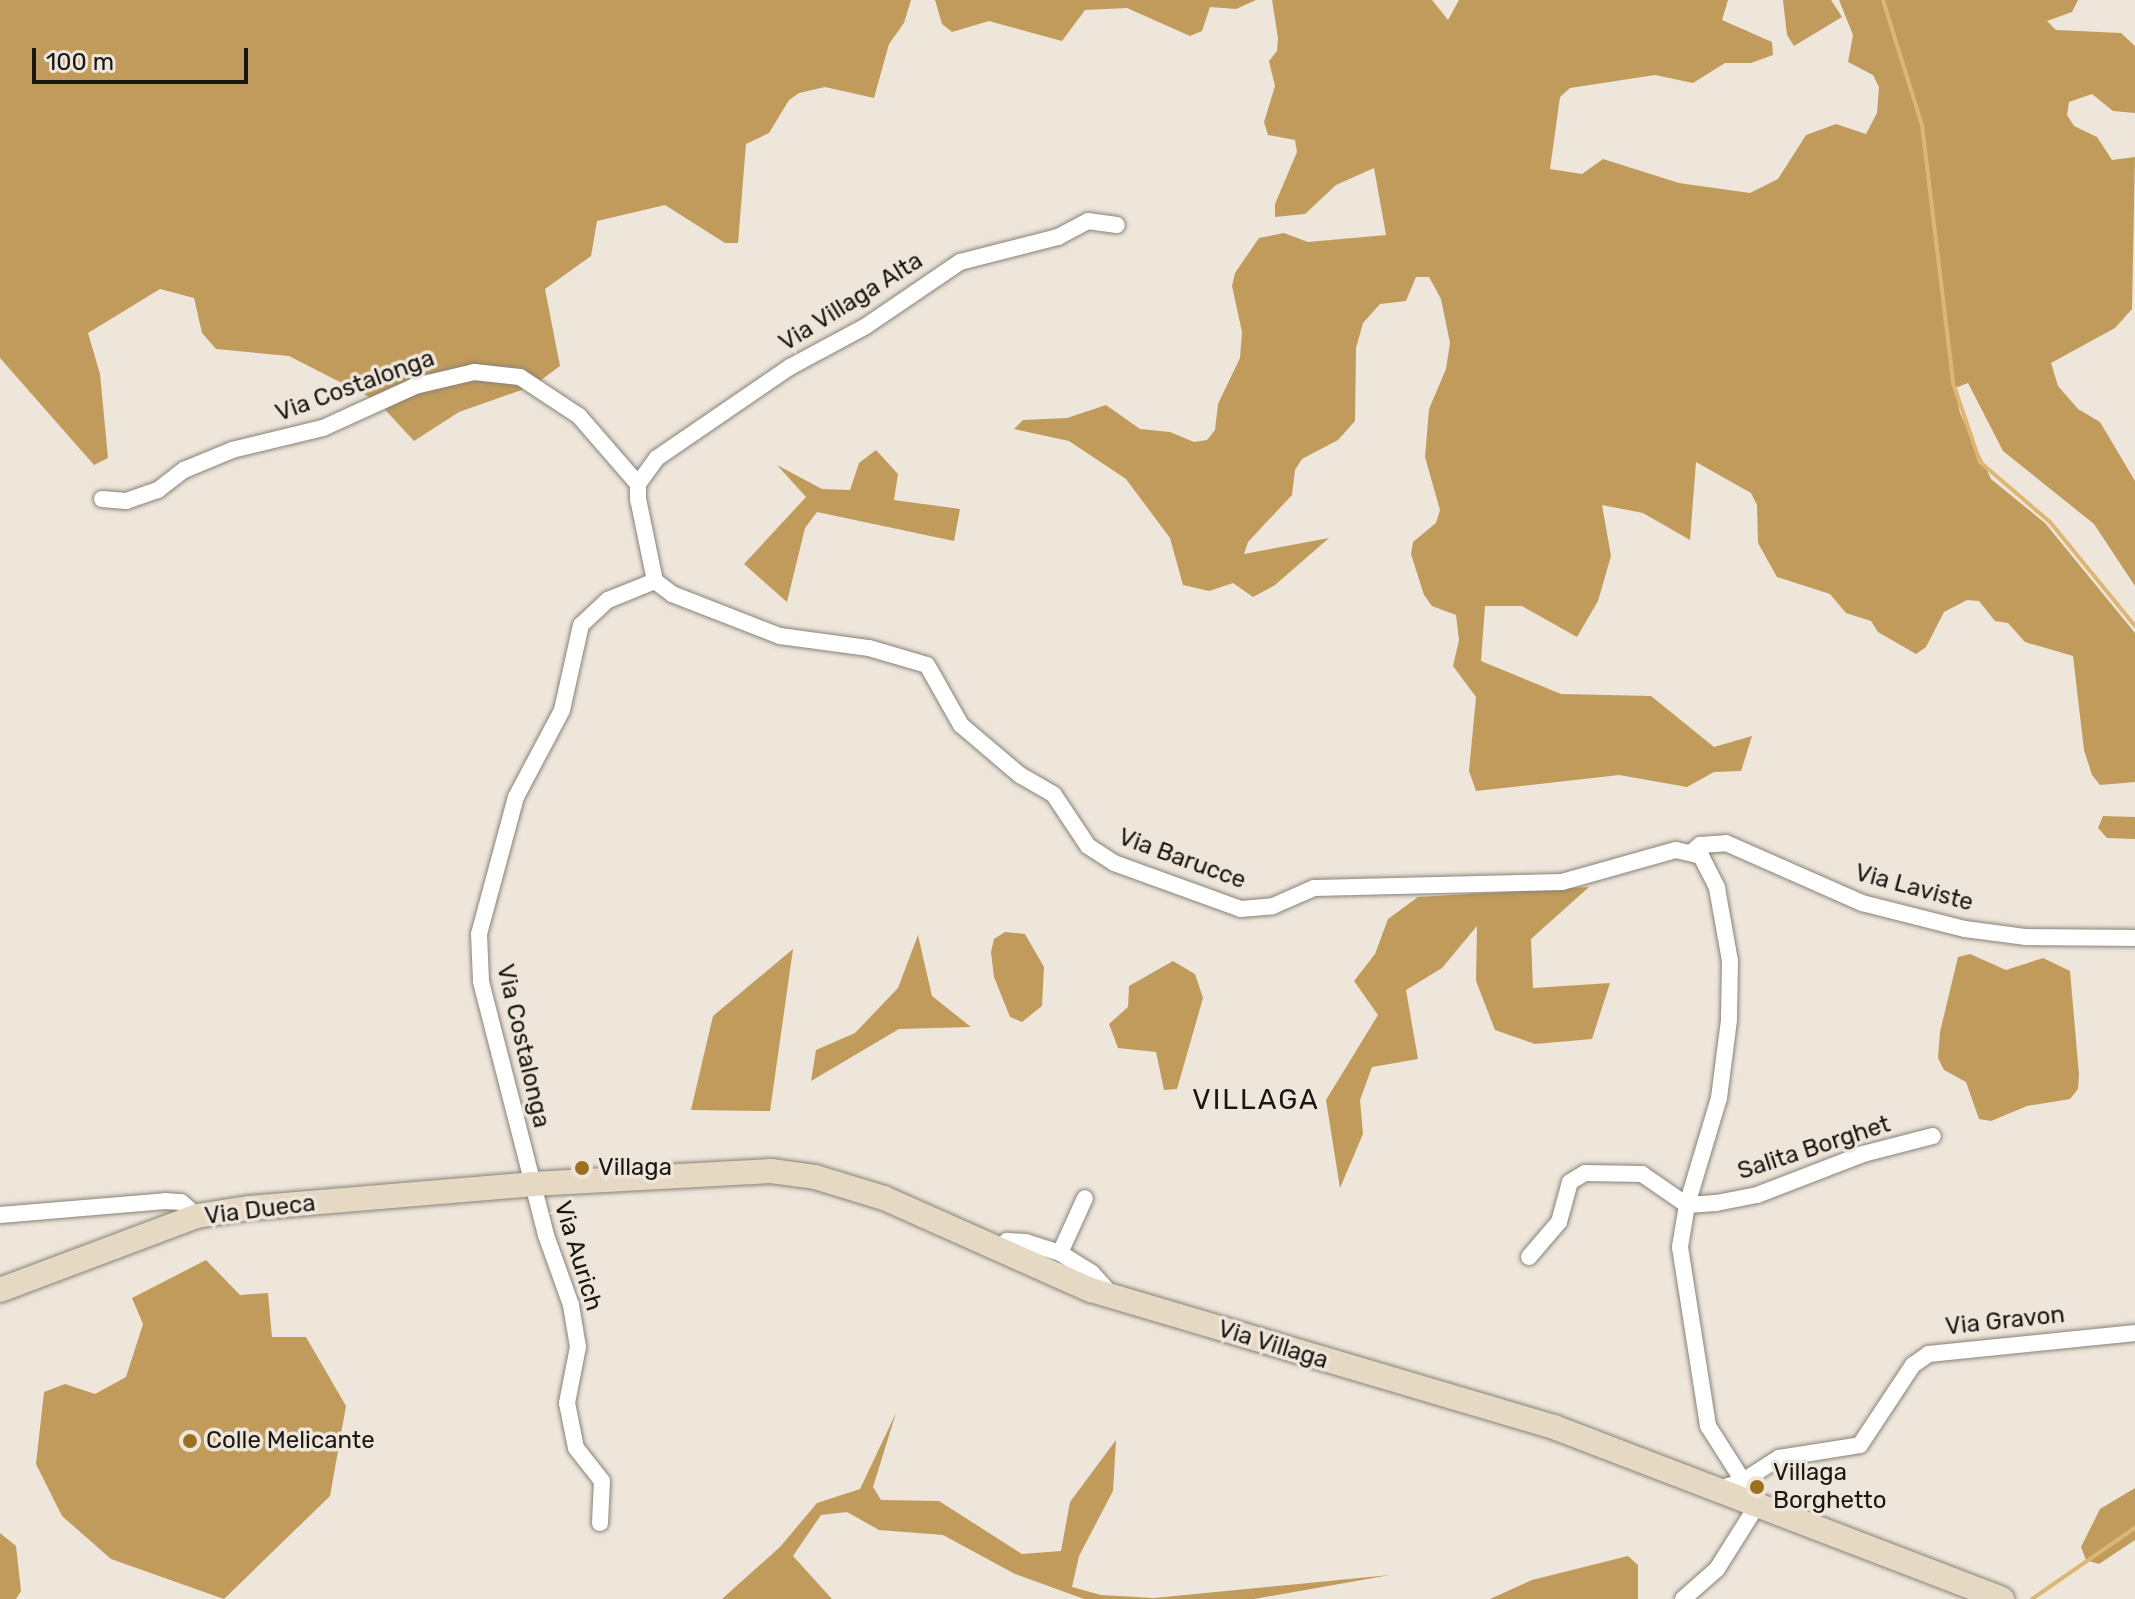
<!DOCTYPE html>
<style>
body{margin:0}
#map{position:relative;width:2135px;height:1599px;overflow:hidden;background:#eee6db;font-family:Rubik,sans-serif}
div>[style]{position:absolute}
[style*='--x']{left:calc(var(--x)*1px);top:calc(var(--y)*1px);width:calc(var(--w)*1px);rotate:calc(var(--a)*1deg)}
.forest>*{inset:0;background:#c19b5b}
.stream>*{height:4px;margin:-2px;padding:0 2px;transform-origin:2px;border-radius:2px;background:#ddb675}
.roads{filter:drop-shadow(0 0 2px #888277) drop-shadow(0 0 2px #888277)}
.street>*{height:16px;margin:-8px;padding:0 8px;transform-origin:8px;border-radius:8px;background:#fff}
.secondary>*{height:24px;margin:-12px;padding:0 12px;transform-origin:12px;border-radius:12px;background:#e5d9c4}
.dots>*{width:22px;height:22px;translate:-50% -50%;box-sizing:border-box;border:4px solid #eee6db;border-radius:50%}
span{translate:-50% -50%;white-space:nowrap;text-align:center;line-height:1.15;-webkit-text-stroke:7px #eee6db;paint-order:stroke}
.street-label{font-size:24px;color:#1a1713}
.poi-label{font-size:24px;color:#1a1713}
.left{translate:0 -50%;text-align:left}
.quarter-label{font-size:28px;color:#1a1713;letter-spacing:2px}
.scale{position:absolute;left:32px;top:48px;width:216px;height:36px;box-sizing:border-box;border:4px solid #1a1713;border-top:0;padding-left:10px;font-size:24px;line-height:28px;white-space:nowrap;color:#1a1713;-webkit-text-stroke:6px #eee6db;paint-order:stroke}
</style>
<div id="map">
<div class="forest">
<i style="clip-path:polygon(0 0,911px 0,904px 23px,889px 44px,874px 98px,825px 87px,799px 93px,789px 100px,769px 133px,746px 144px,738px 243px,725px 243px,665px 205px,597px 221px,591px 256px,545px 289px,560px 366px,533px 386px,459px 412px,414px 441px,377px 401px,289px 356px,216px 349px,202px 333px,194px 298px,160px 289px,88px 333px,100px 374px,108px 458px,94px 465px,0 358px)"></i>
<i style="clip-path:polygon(935px 0,1256px 0,1236px 9px,1210px 7px,1202px 31px,1190px 36px,1127px 8px,1085px 10px,1062px 41px,989px 21px,952px 32px,942px 24px)"></i>
<i style="clip-path:polygon(1272px 0,1432px 0,1448px 20px,1459px 0,1728px 0,1722px 20px,1772px 42px,1773px 55px,1751px 63px,1725px 63px,1693px 83px,1655px 75px,1570px 88px,1560px 97px,1550px 169px,1582px 174px,1603px 159px,1679px 183px,1750px 193px,1778px 179px,1806px 135px,1836px 124px,1866px 134px,1877px 113px,1879px 87px,1873px 75px,1848px 62px,1853px 35px,1839px 0,2078px 0,2072px 12px,2047px 21px,2056px 30px,2121px 33px,2135px 46px,2135px 113px,2113px 111px,2092px 94px,2069px 102px,2067px 115px,2074px 126px,2097px 137px,2112px 160px,2135px 157px,2132px 309px,2115px 328px,2051px 363px,2058px 386px,2078px 409px,2100px 422px,2135px 481px,2135px 586px,2094px 524px,2003px 451px,1968px 383px,1955px 388px,1960px 413px,1991px 479px,2045px 523px,2135px 633px,2135px 782px,2100px 785px,2092px 775px,2084px 750px,2073px 656px,2025px 642px,2008px 623px,1995px 621px,1979px 601px,1967px 600px,1944px 612px,1926px 647px,1916px 654px,1878px 632px,1871px 621px,1846px 613px,1830px 594px,1777px 577px,1758px 543px,1757px 505px,1751px 493px,1696px 462px,1690px 540px,1643px 513px,1602px 505px,1611px 556px,1598px 601px,1577px 637px,1522px 606px,1485px 606px,1481px 661px,1561px 694px,1651px 696px,1714px 747px,1752px 736px,1741px 771px,1714px 772px,1687px 787px,1619px 775px,1476px 791px,1469px 771px,1476px 697px,1453px 666px,1459px 640px,1456px 615px,1432px 606px,1424px 595px,1411px 554px,1413px 542px,1436px 523px,1440px 510px,1425px 457px,1429px 409px,1446px 369px,1450px 343px,1441px 299px,1429px 277px,1416px 277px,1406px 301px,1380px 304px,1363px 323px,1356px 348px,1355px 421px,1338px 440px,1302px 459px,1295px 470px,1292px 495px,1248px 542px,1244px 554px,1329px 538px,1275px 585px,1253px 597px,1233px 583px,1209px 591px,1183px 585px,1170px 538px,1126px 479px,1069px 441px,1014px 429px,1023px 420px,1067px 418px,1106px 405px,1140px 429px,1170px 432px,1194px 442px,1207px 440px,1215px 430px,1218px 404px,1240px 358px,1242px 332px,1232px 286px,1235px 273px,1259px 238px,1284px 233px,1308px 242px,1386px 235px,1374px 168px,1336px 185px,1305px 214px,1275px 217px,1275px 204px,1297px 152px,1295px 140px,1268px 135px,1264px 122px,1275px 86px,1269px 61px,1277px 51px,1278px 38px)"></i>
<i style="clip-path:polygon(1783px 0,1831px 0,1842px 17px,1794px 46px,1787px 35px)"></i>
<i style="clip-path:polygon(876px 450px,898px 474px,894px 500px,960px 509px,954px 541px,817px 512px,805px 528px,787px 602px,744px 564px,806px 497px,777px 465px,822px 489px,850px 490px,859px 463px)"></i>
<i style="clip-path:polygon(2103px 816px,2135px 817px,2135px 839px,2107px 838px,2098px 828px)"></i>
<i style="clip-path:polygon(1589px 887px,1531px 939px,1533px 988px,1610px 983px,1592px 1039px,1535px 1044px,1495px 1030px,1476px 981px,1477px 926px,1442px 968px,1406px 990px,1418px 1059px,1372px 1067px,1360px 1100px,1363px 1134px,1340px 1188px,1326px 1100px,1378px 1015px,1354px 981px,1375px 954px,1388px 919px,1418px 897px)"></i>
<i style="clip-path:polygon(1005px 932px,1025px 934px,1044px 967px,1042px 1006px,1022px 1022px,1010px 1017px,994px 977px,991px 952px,994px 939px)"></i>
<i style="clip-path:polygon(918px 935px,932px 996px,971px 1027px,899px 1029px,811px 1081px,816px 1050px,855px 1033px,898px 988px)"></i>
<i style="clip-path:polygon(793px 949px,770px 1111px,691px 1110px,713px 1016px)"></i>
<i style="clip-path:polygon(1970px 954px,2006px 970px,2043px 958px,2070px 971px,2079px 1075px,2078px 1089px,2070px 1099px,2027px 1106px,1991px 1121px,1979px 1119px,1966px 1082px,1944px 1070px,1938px 1058px,1940px 1032px,1958px 957px)"></i>
<i style="clip-path:polygon(1173px 961px,1195px 974px,1203px 998px,1177px 1089px,1164px 1090px,1156px 1052px,1118px 1048px,1109px 1024px,1128px 1007px,1129px 986px)"></i>
<i style="clip-path:polygon(206px 1260px,240px 1295px,268px 1293px,272px 1337px,306px 1337px,346px 1406px,330px 1496px,224px 1599px,111px 1559px,62px 1516px,36px 1464px,44px 1392px,65px 1384px,95px 1394px,126px 1377px,143px 1324px,132px 1298px)"></i>
<i style="clip-path:polygon(896px 1413px,873px 1487px,881px 1500px,939px 1501px,1022px 1554px,1061px 1551px,1070px 1502px,1116px 1440px,1113px 1491px,1079px 1556px,1072px 1587px,1101px 1595px,1154px 1598px,1390px 1575px,1254px 1599px,1084px 1599px,1015px 1574px,943px 1535px,879px 1530px,847px 1512px,821px 1515px,793px 1556px,832px 1599px,722px 1599px,780px 1547px,817px 1503px,860px 1489px)"></i>
<i style="clip-path:polygon(2135px 1488px,2135px 1540px,2099px 1564px,2086px 1560px,2081px 1547px,2100px 1509px)"></i>
<i style="clip-path:polygon(0 1533px,16px 1546px,21px 1591px,16px 1599px,0 1599px)"></i>
<i style="clip-path:polygon(1628px 1556px,1638px 1565px,1638px 1599px,1490px 1599px,1532px 1580px)"></i>
</div>
<div class="stream">
<i style="--x:1883;--y:0;--w:131;--a:72.7"></i>
<i style="--x:1922;--y:125;--w:260;--a:83.1"></i>
<i style="--x:1953;--y:383;--w:83;--a:71.1"></i>
<i style="--x:1980;--y:462;--w:92;--a:40.6"></i>
<i style="--x:2050;--y:522;--w:134;--a:50.7"></i>
<i style="--x:2032;--y:1599;--w:125;--a:-34.6"></i>
</div>
<div class="roads">
<div class="street">
<i style="--x:102;--y:499;--w:24;--a:5"></i>
<i style="--x:126;--y:501;--w:34;--a:-19"></i>
<i style="--x:158;--y:490;--w:33;--a:-38"></i>
<i style="--x:184;--y:470;--w:52;--a:-22.6"></i>
<i style="--x:232;--y:450;--w:94;--a:-13.6"></i>
<i style="--x:323;--y:428;--w:101;--a:-24.5"></i>
<i style="--x:415;--y:386;--w:61;--a:-13.3"></i>
<i style="--x:474;--y:372;--w:46;--a:6.2"></i>
<i style="--x:520;--y:377;--w:71;--a:33.5"></i>
<i style="--x:579;--y:416;--w:90;--a:49.1"></i>
<i style="--x:655;--y:581;--w:21;--a:37"></i>
<i style="--x:672;--y:594;--w:116;--a:21.3"></i>
<i style="--x:780;--y:636;--w:90;--a:7.7"></i>
<i style="--x:869;--y:648;--w:60;--a:16.3"></i>
<i style="--x:927;--y:665;--w:69;--a:60.5"></i>
<i style="--x:961;--y:725;--w:77;--a:40.3"></i>
<i style="--x:1020;--y:775;--w:39;--a:30"></i>
<i style="--x:1054;--y:795;--w:61;--a:56.3"></i>
<i style="--x:1088;--y:846;--w:31;--a:33"></i>
<i style="--x:1114;--y:863;--w:135;--a:19.9"></i>
<i style="--x:1241;--y:909;--w:32;--a:-5"></i>
<i style="--x:1273;--y:906;--w:45;--a:-23.7"></i>
<i style="--x:1314;--y:888;--w:248;--a:-1.4"></i>
<i style="--x:1562;--y:882;--w:118;--a:-15.7"></i>
<i style="--x:1676;--y:850;--w:26;--a:13"></i>
<i style="--x:1701;--y:856;--w:36;--a:63"></i>
<i style="--x:1717;--y:888;--w:74;--a:79.9"></i>
<i style="--x:1730;--y:961;--w:59;--a:91"></i>
<i style="--x:1729;--y:1020;--w:79;--a:97.3"></i>
<i style="--x:1719;--y:1098;--w:112;--a:106.7"></i>
<i style="--x:1687;--y:1205;--w:43;--a:99.5"></i>
<i style="--x:1680;--y:1247;--w:181;--a:81.1"></i>
<i style="--x:1708;--y:1426;--w:65;--a:57.5"></i>
<i style="--x:1743;--y:1481;--w:21;--a:161"></i>
<i style="--x:655;--y:581;--w:84;--a:-101.7"></i>
<i style="--x:638;--y:499;--w:15;--a:-90"></i>
<i style="--x:638;--y:484;--w:32;--a:-54"></i>
<i style="--x:657;--y:458;--w:161;--a:-34.4"></i>
<i style="--x:790;--y:367;--w:86;--a:-28.3"></i>
<i style="--x:866;--y:326;--w:114;--a:-34.2"></i>
<i style="--x:960;--y:262;--w:101;--a:-14.3"></i>
<i style="--x:1058;--y:237;--w:34;--a:-28"></i>
<i style="--x:1088;--y:221;--w:29;--a:8"></i>
<i style="--x:1692;--y:852;--w:11;--a:-41"></i>
<i style="--x:1700;--y:845;--w:26;--a:-4"></i>
<i style="--x:1726;--y:843;--w:149;--a:23.8"></i>
<i style="--x:1862;--y:903;--w:106;--a:14.2"></i>
<i style="--x:1965;--y:929;--w:62;--a:7.5"></i>
<i style="--x:2026;--y:937;--w:109;--a:0.5"></i>
<i style="--x:0;--y:1215;--w:166;--a:-4.8"></i>
<i style="--x:165;--y:1201;--w:16;--a:4"></i>
<i style="--x:181;--y:1202;--w:21;--a:41"></i>
<i style="--x:998;--y:1250;--w:13;--a:-45"></i>
<i style="--x:1007;--y:1241;--w:19;--a:3"></i>
<i style="--x:1026;--y:1242;--w:36;--a:18"></i>
<i style="--x:1060;--y:1253;--w:38;--a:32"></i>
<i style="--x:1092;--y:1273;--w:30;--a:48"></i>
<i style="--x:1060;--y:1253;--w:60;--a:-65.6"></i>
<i style="--x:1529;--y:1257;--w:46;--a:-49.4"></i>
<i style="--x:1559;--y:1222;--w:41;--a:-74.6"></i>
<i style="--x:1570;--y:1182;--w:17;--a:-31"></i>
<i style="--x:1585;--y:1173;--w:57;--a:1"></i>
<i style="--x:1642;--y:1174;--w:55;--a:34.6"></i>
<i style="--x:1687;--y:1205;--w:29;--a:-4"></i>
<i style="--x:1716;--y:1203;--w:42;--a:-11"></i>
<i style="--x:1757;--y:1195;--w:114;--a:-21.1"></i>
<i style="--x:1863;--y:1154;--w:72;--a:-14.4"></i>
<i style="--x:1743;--y:1481;--w:43;--a:-32.6"></i>
<i style="--x:1779;--y:1458;--w:82;--a:-9.1"></i>
<i style="--x:1860;--y:1445;--w:96;--a:-56.5"></i>
<i style="--x:1913;--y:1365;--w:19;--a:-35"></i>
<i style="--x:1929;--y:1354;--w:207;--a:-5.8"></i>
<i style="--x:600;--y:1523;--w:42;--a:-87.3"></i>
<i style="--x:602;--y:1481;--w:42;--a:-128.2"></i>
<i style="--x:576;--y:1448;--w:46;--a:-101.3"></i>
<i style="--x:567;--y:1403;--w:57;--a:-78.9"></i>
<i style="--x:578;--y:1347;--w:43;--a:-99.5"></i>
<i style="--x:571;--y:1305;--w:74;--a:-109.7"></i>
<i style="--x:546;--y:1235;--w:262;--a:-104.4"></i>
<i style="--x:481;--y:981;--w:47;--a:-92.4"></i>
<i style="--x:479;--y:934;--w:142;--a:-74.9"></i>
<i style="--x:516;--y:797;--w:98;--a:-62.1"></i>
<i style="--x:562;--y:710;--w:87;--a:-77.4"></i>
<i style="--x:581;--y:625;--w:37;--a:-43"></i>
<i style="--x:608;--y:600;--w:51;--a:-22"></i>
<i style="--x:1683;--y:1599;--w:45;--a:-41.4"></i>
<i style="--x:1717;--y:1569;--w:77;--a:-57.8"></i>
</div>
<div class="secondary">
<i style="--x:0;--y:1290;--w:210;--a:-20.6"></i>
<i style="--x:197;--y:1216;--w:53;--a:-8.7"></i>
<i style="--x:249;--y:1208;--w:284;--a:-4.8"></i>
<i style="--x:532;--y:1184;--w:239;--a:-3.1"></i>
<i style="--x:771;--y:1171;--w:44;--a:7.8"></i>
<i style="--x:815;--y:1177;--w:72;--a:16.9"></i>
<i style="--x:884;--y:1198;--w:227;--a:24"></i>
<i style="--x:1091;--y:1290;--w:483;--a:16.5"></i>
<i style="--x:1554;--y:1427;--w:480;--a:21"></i>
</div>
</div>
<div class="dots">
<i style="left:582px;top:1168px;background:#9b711f"></i>
<i style="left:190px;top:1441px;background:#9b711f"></i>
<i style="left:1757px;top:1487px;background:#9b711f"></i>
</div>
<div class="street-label">
<span style="left:851px;top:302px;rotate:-32deg">Via Villaga Alta</span>
<span style="left:355px;top:386px;rotate:-20deg">Via Costalonga</span>
<span style="left:1182px;top:859px;rotate:20deg">Via Barucce</span>
<span style="left:1914px;top:888px;rotate:15deg">Via Laviste</span>
<span style="left:523px;top:1046px;rotate:77deg">Via Costalonga</span>
<span style="left:1814px;top:1148px;rotate:-18deg">Salita Borghet</span>
<span style="left:260px;top:1210px;rotate:-7deg">Via Dueca</span>
<span style="left:578px;top:1256px;rotate:73deg">Via Aurich</span>
<span style="left:2005px;top:1321px;rotate:-6deg">Via Gravon</span>
<span style="left:1273px;top:1345px;rotate:17deg">Via Villaga</span>
</div>
<div class="poi-label">
<span class="left" style="left:598px;top:1168px">Villaga</span>
<span class="left" style="left:206px;top:1441px">Colle Melicante</span>
<span class="left" style="left:1773px;top:1487px">Villaga<br>Borghetto</span>
</div>
<div class="quarter-label">
<span style="left:1256px;top:1100px">VILLAGA</span>
</div>
<div class="scale">100 m</div>
</div>
